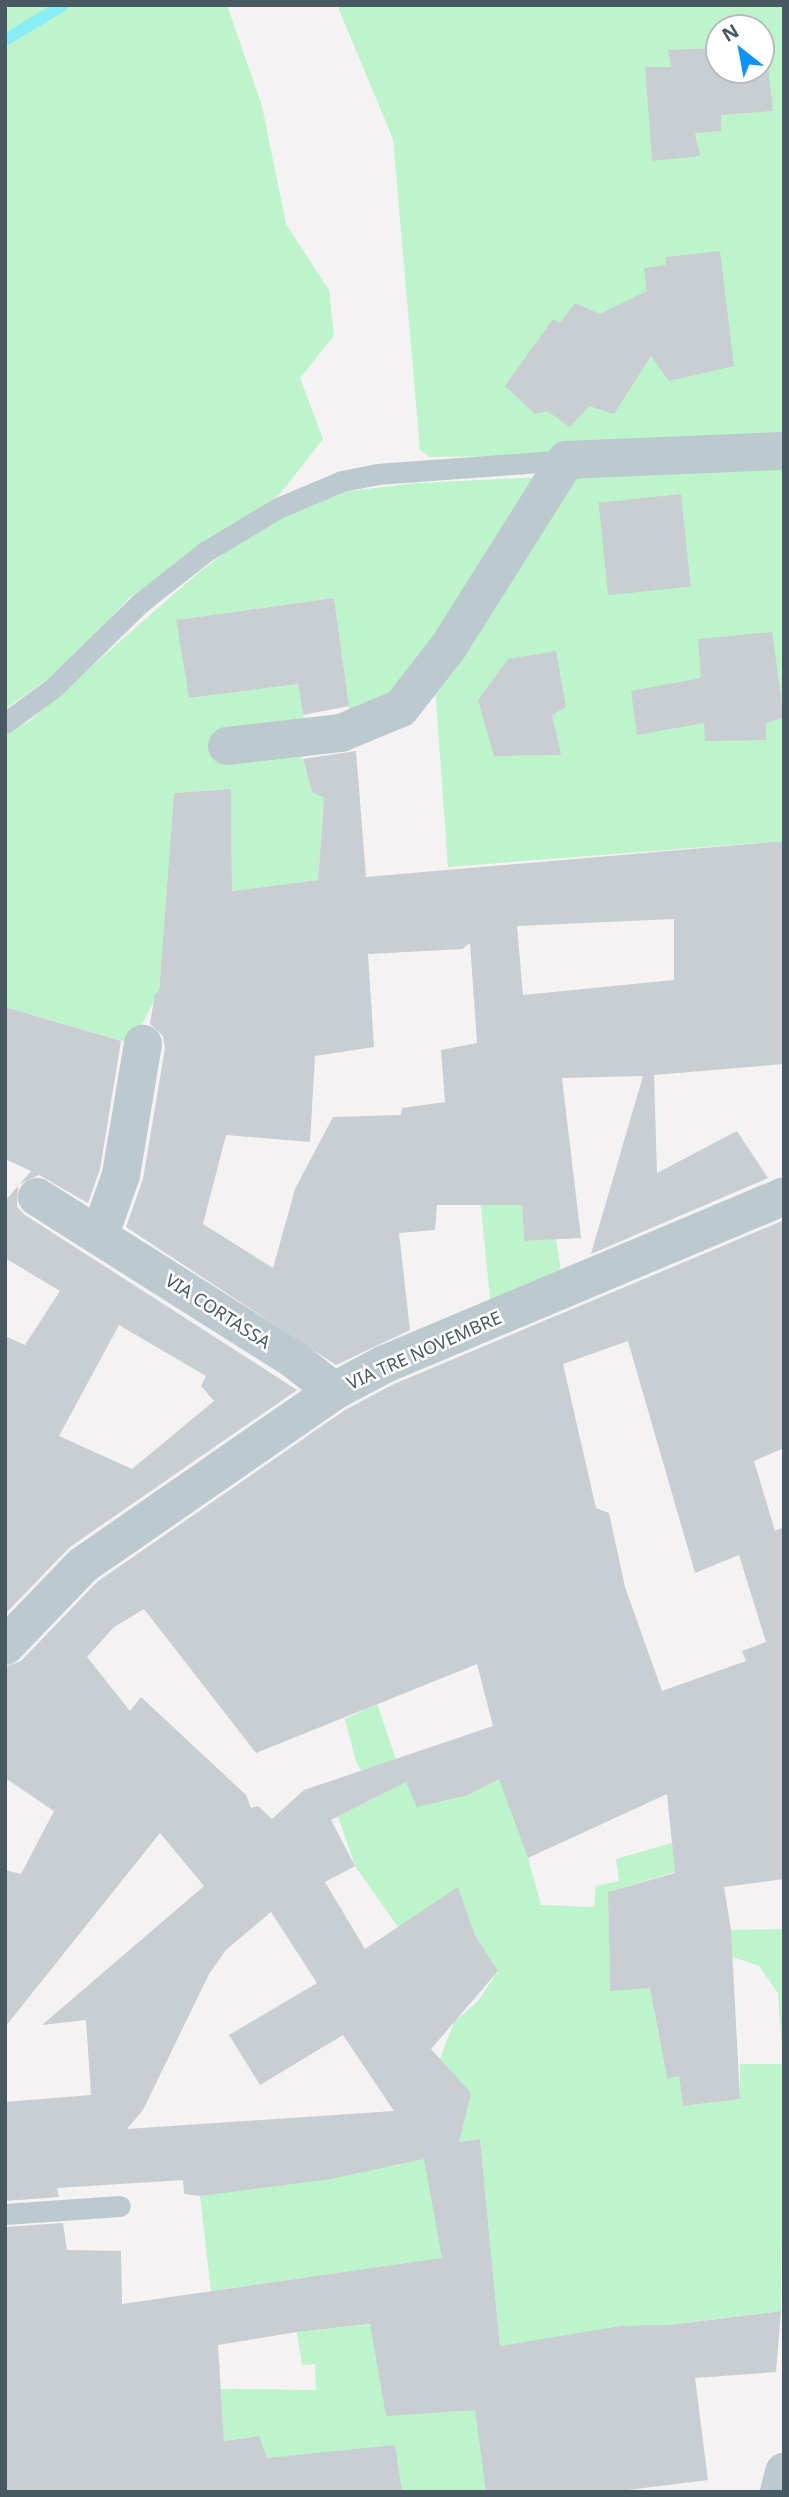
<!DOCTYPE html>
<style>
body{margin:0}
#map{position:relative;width:789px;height:2497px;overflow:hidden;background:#f4f2f2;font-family:"Noto Sans",sans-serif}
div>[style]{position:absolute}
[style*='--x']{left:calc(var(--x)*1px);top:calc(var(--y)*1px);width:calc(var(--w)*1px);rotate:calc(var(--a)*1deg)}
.green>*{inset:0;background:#bef4cb}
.stream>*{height:12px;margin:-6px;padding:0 6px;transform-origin:6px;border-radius:6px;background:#88eef4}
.building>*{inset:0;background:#c8ced2;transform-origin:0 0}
.service>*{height:21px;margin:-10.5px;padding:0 10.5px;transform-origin:10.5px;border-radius:10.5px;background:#bcc9cf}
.minor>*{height:38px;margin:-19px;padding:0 19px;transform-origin:19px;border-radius:19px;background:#bcc9cf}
span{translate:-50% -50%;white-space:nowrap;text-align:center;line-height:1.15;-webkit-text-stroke:5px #fff;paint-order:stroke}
.street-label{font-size:18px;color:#485961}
.frame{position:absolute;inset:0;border:7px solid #485961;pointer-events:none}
.north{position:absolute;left:705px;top:14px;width:70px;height:70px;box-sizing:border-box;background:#fff;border:2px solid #b6bdc0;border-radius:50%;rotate:329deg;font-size:19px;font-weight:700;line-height:28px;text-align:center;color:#485961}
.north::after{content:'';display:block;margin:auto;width:24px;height:32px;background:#0a95f6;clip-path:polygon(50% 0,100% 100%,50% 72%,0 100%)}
</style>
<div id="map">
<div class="green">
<i style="clip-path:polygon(12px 5px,227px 5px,262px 106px,286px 224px,329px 290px,334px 336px,300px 378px,323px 439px,280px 494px,129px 598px,67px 666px,5px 709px,5px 10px)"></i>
<i style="clip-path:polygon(evenodd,337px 5px,784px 5px,784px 440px,513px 456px,430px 457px,420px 450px,393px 139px,337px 5px,719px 28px,761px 28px,761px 70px,719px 70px,719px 28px)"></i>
<i style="clip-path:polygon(784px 462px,784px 841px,448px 867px,435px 687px,560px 489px,583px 473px)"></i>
<i style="clip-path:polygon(544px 477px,389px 706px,350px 715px,334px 598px,176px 620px,189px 698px,298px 684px,304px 720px,301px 754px,312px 792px,331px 802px,323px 805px,318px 880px,232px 891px,231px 789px,174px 793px,159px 991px,132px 1044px,5px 1007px,5px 733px,27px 723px,199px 572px,251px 534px,326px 494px,416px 483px)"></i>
<i style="clip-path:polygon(477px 1168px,521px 1189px,524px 1241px,556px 1239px,562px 1278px,491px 1308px)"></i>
<i style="clip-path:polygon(377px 1704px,396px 1759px,518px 1769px,528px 1858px,541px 1905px,594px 1907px,596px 1886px,619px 1881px,616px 1859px,672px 1843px,675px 1872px,608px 1892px,610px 1990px,671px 1987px,654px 2012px,667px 2078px,679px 2076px,683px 2106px,740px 2099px,740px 2064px,784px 2064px,781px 2311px,500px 2346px,480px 2139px,423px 2147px,462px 2366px,422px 2352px,410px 2263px,211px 2291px,200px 2196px,399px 2165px,454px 2022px,478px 2001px,498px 1971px,474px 1933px,398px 1927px,355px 1866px,338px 1816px,377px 1797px,356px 1762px,345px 1719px)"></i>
<i style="clip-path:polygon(784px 1929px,784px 2050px,782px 2050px,778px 1993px,759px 1966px,730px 1956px,731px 1930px)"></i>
<i style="clip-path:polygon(375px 2324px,386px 2415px,502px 2408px,486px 2492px,402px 2492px,267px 2458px,258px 2436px,224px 2441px,221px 2389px,316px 2390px,315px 2364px,302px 2365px,297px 2332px)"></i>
</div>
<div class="stream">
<i style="--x:5;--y:40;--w:68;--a:-31.1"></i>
</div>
<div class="building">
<i style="clip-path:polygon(761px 46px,766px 46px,773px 111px,721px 115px,721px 131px,695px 133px,700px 156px,652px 161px,645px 67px,671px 67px,668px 50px,719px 48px,719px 70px,761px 70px)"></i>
<i style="clip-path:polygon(720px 251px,734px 366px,669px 381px,651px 356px,614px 414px,589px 406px,570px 427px,547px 411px,535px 414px,505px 386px,553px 319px,560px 323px,575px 303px,600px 314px,647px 291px,644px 268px,666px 265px,665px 257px)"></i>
<i style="left:681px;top:494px;width:93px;height:83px;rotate:84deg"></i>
<i style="clip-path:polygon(334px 598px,349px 706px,303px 715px,298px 684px,189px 698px,176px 620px)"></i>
<i style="clip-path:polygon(772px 632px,784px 717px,766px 723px,766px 740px,705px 741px,704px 723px,637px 735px,631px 691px,701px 678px,698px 639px)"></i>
<i style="clip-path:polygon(556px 651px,566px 707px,552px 715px,561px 755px,494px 756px,478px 700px,508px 659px)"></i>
<i style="clip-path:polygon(evenodd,356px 751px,366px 877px,784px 841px,784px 1064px,654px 1075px,657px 1173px,737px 1131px,768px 1178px,591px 1254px,643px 1076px,562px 1078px,581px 1238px,524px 1241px,522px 1205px,437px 1205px,435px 1230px,399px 1233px,410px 1330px,336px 1365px,126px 1227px,143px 1179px,165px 1048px,163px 1036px,150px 1024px,155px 994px,159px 991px,174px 793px,231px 789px,232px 891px,318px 880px,324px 798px,312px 792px,303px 759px,356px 751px,674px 919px,674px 980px,523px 995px,517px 926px,674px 919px,356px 751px,470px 943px,477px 1043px,441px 1050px,445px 1102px,402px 1108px,401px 1115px,333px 1117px,295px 1189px,273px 1268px,203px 1224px,226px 1135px,310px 1142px,315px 1056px,374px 1047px,368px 954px,462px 949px,470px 943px)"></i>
<i style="clip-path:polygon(5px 1007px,121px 1041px,100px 1169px,88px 1203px,39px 1175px,20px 1184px,31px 1171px,5px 1159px)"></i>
<i style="clip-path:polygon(evenodd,18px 1186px,17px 1207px,25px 1215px,297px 1390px,70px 1547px,5px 1614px,5px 1336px,25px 1345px,60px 1291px,5px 1258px,5px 1201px,18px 1186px,119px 1325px,206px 1376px,201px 1386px,214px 1401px,132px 1469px,59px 1436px,119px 1325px)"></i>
<i style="clip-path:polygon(evenodd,782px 1221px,784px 1448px,754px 1461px,775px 1531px,784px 1527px,784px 1879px,724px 1887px,731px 1930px,740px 2099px,683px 2106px,679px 2076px,667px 2079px,650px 1988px,610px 1991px,608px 1892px,675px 1873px,667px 1794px,528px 1858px,499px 1779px,468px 1795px,417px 1807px,406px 1782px,331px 1820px,355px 1866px,325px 1882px,365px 1949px,458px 1887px,474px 1933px,498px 1971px,431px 2049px,471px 2093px,459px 2142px,480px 2139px,500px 2346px,621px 2326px,669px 2325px,781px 2311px,776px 2372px,695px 2378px,708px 2480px,612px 2492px,486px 2492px,475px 2410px,386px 2416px,370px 2324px,297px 2332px,218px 2345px,224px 2441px,259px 2436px,267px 2458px,395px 2445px,402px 2492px,5px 2492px,5px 2227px,63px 2223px,67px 2250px,121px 2251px,122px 2304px,442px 2258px,424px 2159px,330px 2179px,200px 2196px,184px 2194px,183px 2180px,57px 2188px,59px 2197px,5px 2201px,5px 2102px,91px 2095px,86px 2020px,42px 2025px,204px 1886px,160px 1833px,5px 2027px,5px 1870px,21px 1874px,54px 1811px,5px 1778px,5px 1667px,21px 1661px,97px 1582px,345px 1410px,394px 1384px,782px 1221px,628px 1341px,695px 1573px,739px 1555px,766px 1642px,742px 1651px,746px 1661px,662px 1691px,625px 1587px,609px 1513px,596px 1508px,563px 1364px,628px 1341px,782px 1221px,144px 1609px,256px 1753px,477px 1664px,493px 1726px,304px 1790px,272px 1819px,258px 1806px,251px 1808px,246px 1795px,141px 1697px,130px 1711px,87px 1657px,114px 1627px,144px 1609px,782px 1221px,271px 1912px,317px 1983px,229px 2035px,260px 2085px,343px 2035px,394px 2111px,127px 2129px,143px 2110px,209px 1974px,226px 1950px,271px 1912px)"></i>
</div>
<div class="service">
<i style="--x:5;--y:723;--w:59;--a:-36.1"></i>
<i style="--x:53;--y:688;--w:122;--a:-44.3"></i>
<i style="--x:140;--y:603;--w:83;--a:-38.1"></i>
<i style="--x:205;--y:552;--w:85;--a:-31.1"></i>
<i style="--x:278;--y:508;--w:69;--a:-22.9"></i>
<i style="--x:342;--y:481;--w:36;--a:-11"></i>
<i style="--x:377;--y:474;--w:190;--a:-4.2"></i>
<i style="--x:5;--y:2214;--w:115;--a:-4"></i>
</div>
<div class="minor">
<i style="--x:227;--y:746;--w:115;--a:-6.5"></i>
<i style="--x:341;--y:733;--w:65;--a:-22.6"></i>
<i style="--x:401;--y:708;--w:78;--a:-52.3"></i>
<i style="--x:449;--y:646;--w:220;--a:-57.8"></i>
<i style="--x:566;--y:460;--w:218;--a:-2.4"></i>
<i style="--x:37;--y:1197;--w:307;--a:32.3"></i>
<i style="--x:296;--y:1361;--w:48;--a:38.3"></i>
<i style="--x:100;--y:1234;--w:63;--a:-70.4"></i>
<i style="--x:121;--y:1175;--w:133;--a:-80.5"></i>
<i style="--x:5;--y:1646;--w:112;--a:-46.1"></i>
<i style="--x:83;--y:1565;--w:305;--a:-34.7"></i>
<i style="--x:334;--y:1391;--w:58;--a:-27.9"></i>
<i style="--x:385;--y:1364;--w:433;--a:-22.8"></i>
<i style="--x:779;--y:2492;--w:21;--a:-76"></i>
</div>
<div class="street-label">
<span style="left:218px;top:1311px;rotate:33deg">VIA CORTASSA</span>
<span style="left:424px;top:1350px;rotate:-24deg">VIA TRE NOVEMBRE</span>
</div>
<div class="frame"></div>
<div class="north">N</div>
</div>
